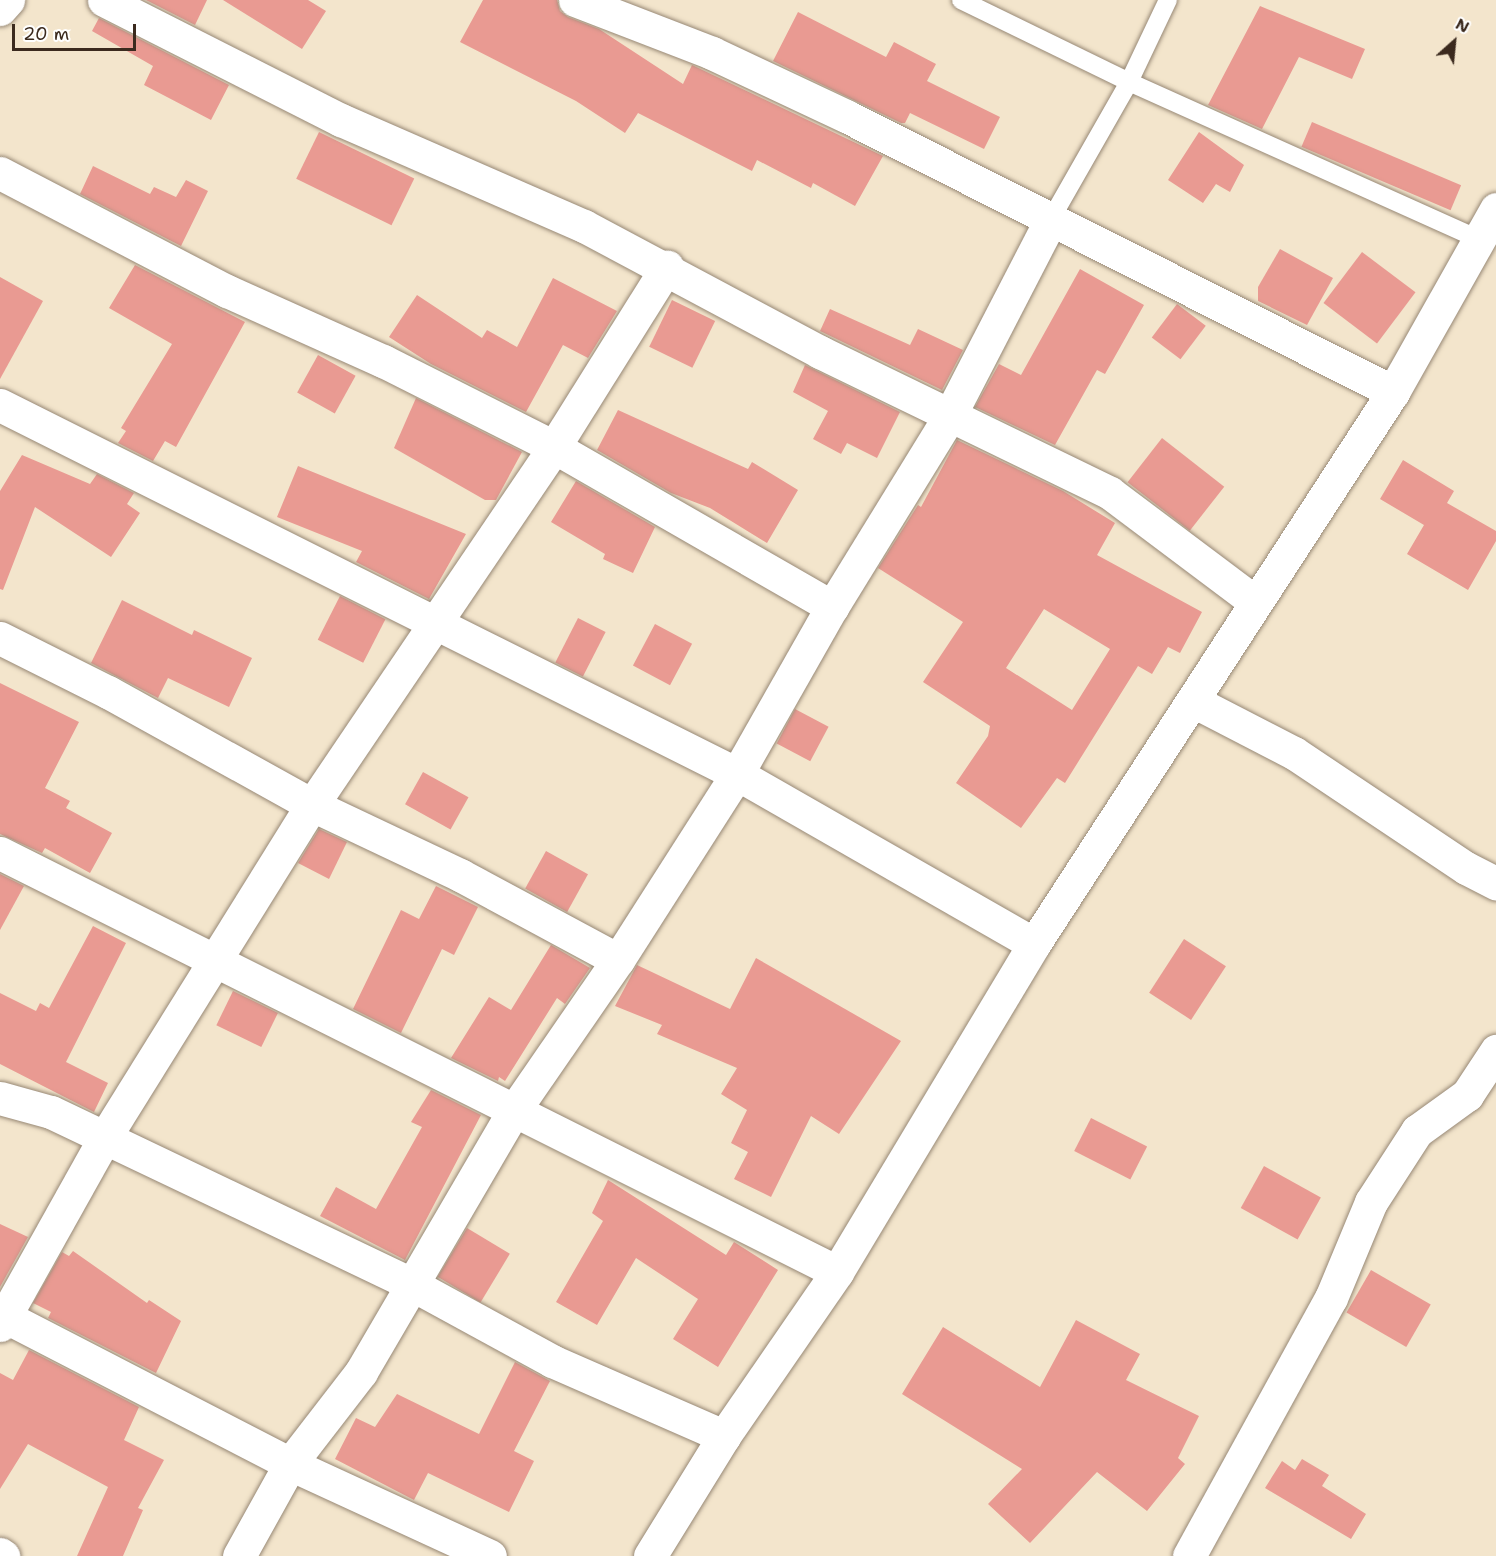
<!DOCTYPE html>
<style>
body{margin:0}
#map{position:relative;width:1496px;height:1556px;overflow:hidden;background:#f3e5cc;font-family:"Shantell Sans",sans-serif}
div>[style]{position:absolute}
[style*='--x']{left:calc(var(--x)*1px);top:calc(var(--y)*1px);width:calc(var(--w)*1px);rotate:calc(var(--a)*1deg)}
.building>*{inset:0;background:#e99a92;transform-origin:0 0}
.roads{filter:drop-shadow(0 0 2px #978875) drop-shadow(0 0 2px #978875)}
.service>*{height:18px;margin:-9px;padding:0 9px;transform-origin:9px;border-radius:9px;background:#fff}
.minor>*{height:33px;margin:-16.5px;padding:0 16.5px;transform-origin:16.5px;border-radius:16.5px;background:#fff}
span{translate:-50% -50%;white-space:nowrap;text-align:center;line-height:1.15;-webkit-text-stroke:5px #fff;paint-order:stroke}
.north{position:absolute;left:1424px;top:12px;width:60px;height:60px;-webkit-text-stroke:4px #fff;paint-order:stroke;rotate:27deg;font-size:16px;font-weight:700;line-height:24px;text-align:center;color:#3b2a1e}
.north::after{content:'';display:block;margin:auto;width:21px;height:27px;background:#3b2a1e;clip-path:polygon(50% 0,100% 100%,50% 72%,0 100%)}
.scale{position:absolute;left:12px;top:24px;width:124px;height:27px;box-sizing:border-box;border:3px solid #3b2a1e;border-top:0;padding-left:8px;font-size:18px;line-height:21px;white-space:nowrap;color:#3b2a1e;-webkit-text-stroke:4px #fff;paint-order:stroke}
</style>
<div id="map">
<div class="building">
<i style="clip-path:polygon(146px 0,207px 0,195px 25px)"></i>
<i style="clip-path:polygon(223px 0,308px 0,326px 11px,302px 49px)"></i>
<i style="clip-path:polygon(483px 0,557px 0,560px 11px,568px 17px,599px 29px,683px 84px,692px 65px,883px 156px,855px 206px,813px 183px,811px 188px,757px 160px,752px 171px,638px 113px,625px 133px,576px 101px,460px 42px)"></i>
<i style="clip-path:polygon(1260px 6px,1365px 49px,1352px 79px,1299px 57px,1262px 129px,1208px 105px)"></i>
<i style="clip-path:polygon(798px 12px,886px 57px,894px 42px,936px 64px,927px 81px,1000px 117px,984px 149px,910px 113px,905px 123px,901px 123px,773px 61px)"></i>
<i style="clip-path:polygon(99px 18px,229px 85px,211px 120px,144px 85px,153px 66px,92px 31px)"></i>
<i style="left:1312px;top:122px;width:162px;height:27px;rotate:23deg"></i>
<i style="left:319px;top:132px;width:106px;height:52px;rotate:26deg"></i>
<i style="clip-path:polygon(1199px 132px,1244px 165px,1230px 192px,1216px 184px,1203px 203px,1168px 180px)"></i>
<i style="clip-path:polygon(93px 166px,150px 194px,154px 187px,176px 197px,186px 180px,208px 191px,181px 246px,80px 194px)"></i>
<i style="clip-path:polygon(1280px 249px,1333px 278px,1307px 325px,1258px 301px,1258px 287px)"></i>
<i style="left:1362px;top:252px;width:67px;height:64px;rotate:37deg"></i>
<i style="clip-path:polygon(135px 265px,245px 322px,176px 447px,165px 441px,153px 461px,118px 443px,126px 431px,121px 428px,172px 344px,109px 308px)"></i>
<i style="clip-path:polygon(1080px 269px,1144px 305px,1105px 374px,1097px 370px,1055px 445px,975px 407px,999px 364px,1021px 375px)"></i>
<i style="clip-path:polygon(0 277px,43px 301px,0 379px)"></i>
<i style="clip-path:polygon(553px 278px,617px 311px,588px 358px,563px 345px,526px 412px,431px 364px,389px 337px,417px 295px,482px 338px,487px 330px,517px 347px)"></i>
<i style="left:672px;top:300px;width:48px;height:52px;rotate:26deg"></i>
<i style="left:1177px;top:304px;width:36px;height:42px;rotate:37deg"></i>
<i style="clip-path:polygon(830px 309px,910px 345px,918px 329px,963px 350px,942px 390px,820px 331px)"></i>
<i style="left:318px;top:355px;width:43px;height:43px;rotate:29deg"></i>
<i style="clip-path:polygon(805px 365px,900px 412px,877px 458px,847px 443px,841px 454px,813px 439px,828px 411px,793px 392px)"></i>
<i style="clip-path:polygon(416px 398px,522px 452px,496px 500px,485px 500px,394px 448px)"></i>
<i style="clip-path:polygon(618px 410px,748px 469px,752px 462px,798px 490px,767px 543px,710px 508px,671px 493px,597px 450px)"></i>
<i style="left:1162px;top:438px;width:79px;height:56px;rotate:38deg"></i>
<i style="clip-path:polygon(evenodd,957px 440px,1063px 491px,1115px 523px,1097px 555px,1202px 612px,1180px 653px,1168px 647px,1152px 674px,1138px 666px,1065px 783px,1057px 778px,1021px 828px,956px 783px,988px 736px,990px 726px,923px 682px,963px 622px,878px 568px,918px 505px,921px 507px,957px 440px,1044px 609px,1110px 649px,1072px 710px,1006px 668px,1044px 609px)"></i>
<i style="clip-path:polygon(22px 455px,90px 484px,97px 474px,134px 493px,127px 504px,140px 513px,111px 557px,35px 507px,3px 590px,0 589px,0 491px)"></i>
<i style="clip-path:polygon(1403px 460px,1454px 491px,1447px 503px,1496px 531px,1496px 541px,1468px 590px,1407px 554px,1424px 525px,1380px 499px)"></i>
<i style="clip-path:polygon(298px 466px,466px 534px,429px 599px,356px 562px,362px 551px,277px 517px)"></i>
<i style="clip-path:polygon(576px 481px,655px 527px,633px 573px,603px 559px,605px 554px,551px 522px)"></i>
<i style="left:340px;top:596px;width:51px;height:49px;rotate:27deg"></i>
<i style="clip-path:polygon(122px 600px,192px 635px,194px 630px,252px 658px,229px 707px,168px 678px,158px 698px,91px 663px)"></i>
<i style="left:578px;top:618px;width:31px;height:50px;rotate:27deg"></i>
<i style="left:655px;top:624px;width:42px;height:47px;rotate:28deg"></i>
<i style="clip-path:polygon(0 683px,79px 722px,45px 788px,70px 801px,66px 808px,112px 833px,90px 873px,45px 848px,42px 853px,0 834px)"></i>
<i style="left:795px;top:709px;width:38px;height:39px;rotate:28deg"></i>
<i style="left:423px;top:772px;width:52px;height:37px;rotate:29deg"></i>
<i style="clip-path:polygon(319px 829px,347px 842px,329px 879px,298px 863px)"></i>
<i style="left:546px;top:851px;width:48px;height:43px;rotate:29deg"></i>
<i style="clip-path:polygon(0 874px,24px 886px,0 930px)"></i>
<i style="clip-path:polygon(436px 886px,478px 907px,454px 955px,442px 949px,401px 1033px,353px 1009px,401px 910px,419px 919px)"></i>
<i style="clip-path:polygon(93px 926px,126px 943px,66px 1062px,108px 1083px,94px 1112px,0 1064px,0 993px,36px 1011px,40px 1003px,49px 1008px)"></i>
<i style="left:1184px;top:939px;width:50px;height:64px;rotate:33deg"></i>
<i style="clip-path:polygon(551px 945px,590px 968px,565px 1004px,557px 998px,505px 1081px,499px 1077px,498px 1081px,451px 1058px,489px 997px,511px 1010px)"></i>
<i style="clip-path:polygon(756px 958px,901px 1041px,839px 1134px,811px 1116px,771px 1197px,734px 1179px,748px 1152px,731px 1143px,747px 1110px,721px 1094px,737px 1068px,657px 1034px,662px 1025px,615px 1006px,637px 965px,730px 1009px)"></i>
<i style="left:233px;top:991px;width:50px;height:38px;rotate:26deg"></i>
<i style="clip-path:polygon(431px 1090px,481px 1115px,405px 1260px,320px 1216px,336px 1187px,376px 1209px,422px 1127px,411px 1122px)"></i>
<i style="left:1091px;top:1118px;width:63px;height:37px;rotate:27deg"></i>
<i style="left:1264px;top:1166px;width:65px;height:48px;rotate:29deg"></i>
<i style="clip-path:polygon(608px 1180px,726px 1255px,734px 1242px,778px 1270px,718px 1367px,673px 1339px,698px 1299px,636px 1258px,597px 1325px,556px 1302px,603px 1221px,592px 1213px)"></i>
<i style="clip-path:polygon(0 1224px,28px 1237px,0 1287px)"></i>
<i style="left:467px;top:1228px;width:50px;height:57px;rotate:31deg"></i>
<i style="clip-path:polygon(73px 1251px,147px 1303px,149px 1300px,181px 1321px,156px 1373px,48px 1318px,51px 1312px,33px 1303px,62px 1252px,69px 1256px)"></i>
<i style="left:1371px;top:1270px;width:69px;height:49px;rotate:30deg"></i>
<i style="clip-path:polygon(1076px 1320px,1140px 1354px,1126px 1380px,1199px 1416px,1178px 1458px,1185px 1464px,1147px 1511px,1097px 1472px,1030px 1543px,988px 1504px,1022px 1469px,902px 1394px,943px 1327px,1040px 1387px)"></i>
<i style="clip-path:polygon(29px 1350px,139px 1407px,124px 1440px,164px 1460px,138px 1508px,143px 1510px,123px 1556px,77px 1556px,108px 1487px,28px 1444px,0 1489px,0 1373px,13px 1380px)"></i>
<i style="clip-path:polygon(515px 1362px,550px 1381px,514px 1451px,534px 1461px,509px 1512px,428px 1473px,414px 1500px,335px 1459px,356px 1418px,375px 1427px,397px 1394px,479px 1434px)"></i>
<i style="clip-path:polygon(1302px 1459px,1329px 1475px,1322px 1486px,1366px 1514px,1351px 1539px,1265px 1488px,1282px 1461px,1295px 1470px)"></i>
</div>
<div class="roads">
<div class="service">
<i style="--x:961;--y:0;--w:187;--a:26"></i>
<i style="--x:1129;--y:82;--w:383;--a:24.2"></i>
<i style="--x:1051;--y:219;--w:158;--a:-60.3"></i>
<i style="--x:1129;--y:82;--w:91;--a:-64.6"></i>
</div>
<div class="minor">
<i style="--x:104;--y:0;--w:266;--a:26.9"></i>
<i style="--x:341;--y:120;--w:265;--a:23.6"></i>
<i style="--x:584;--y:226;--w:268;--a:28.1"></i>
<i style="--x:820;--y:352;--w:322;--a:25.9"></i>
<i style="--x:1110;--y:493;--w:181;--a:36.9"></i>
<i style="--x:575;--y:0;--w:147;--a:21.1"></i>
<i style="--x:712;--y:53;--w:148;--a:25.2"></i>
<i style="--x:846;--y:116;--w:613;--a:26.77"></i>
<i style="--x:0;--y:9;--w:12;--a:-48"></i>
<i style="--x:0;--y:173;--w:256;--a:27.5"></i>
<i style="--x:227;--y:291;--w:171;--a:24.2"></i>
<i style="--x:383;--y:361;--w:191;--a:26.7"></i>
<i style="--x:554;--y:447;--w:321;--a:29.9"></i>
<i style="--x:0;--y:405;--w:824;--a:26.6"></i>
<i style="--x:737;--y:774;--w:342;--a:29.8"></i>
<i style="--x:0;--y:638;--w:121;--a:26.6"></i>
<i style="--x:108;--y:692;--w:233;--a:29"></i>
<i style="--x:312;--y:805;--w:164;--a:25.3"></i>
<i style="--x:460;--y:875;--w:179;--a:28.3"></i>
<i style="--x:1195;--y:702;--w:111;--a:27.3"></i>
<i style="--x:1294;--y:753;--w:207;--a:33.8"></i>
<i style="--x:1466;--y:868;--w:34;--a:27"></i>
<i style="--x:0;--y:853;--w:936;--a:26.59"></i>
<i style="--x:0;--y:1098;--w:53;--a:15.4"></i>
<i style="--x:51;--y:1112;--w:399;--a:25.5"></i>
<i style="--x:411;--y:1284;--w:161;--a:28.6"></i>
<i style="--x:552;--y:1361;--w:188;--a:23.6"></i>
<i style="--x:0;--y:1314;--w:326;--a:27.3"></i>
<i style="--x:290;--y:1464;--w:220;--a:24.7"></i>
<i style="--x:0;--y:1325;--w:215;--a:-60.8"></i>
<i style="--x:105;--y:1137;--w:391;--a:-58.1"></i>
<i style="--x:312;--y:805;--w:432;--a:-55.9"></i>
<i style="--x:554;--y:447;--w:213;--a:-57.9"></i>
<i style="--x:0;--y:1554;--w:4;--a:34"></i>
<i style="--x:239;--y:1556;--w:105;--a:-61"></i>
<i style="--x:290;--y:1464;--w:116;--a:-52.3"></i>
<i style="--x:361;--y:1372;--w:301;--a:-59.7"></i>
<i style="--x:513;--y:1112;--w:185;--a:-55.4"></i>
<i style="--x:618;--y:960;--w:221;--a:-57.4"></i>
<i style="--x:737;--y:774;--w:192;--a:-60.4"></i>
<i style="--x:832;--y:607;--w:225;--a:-58.4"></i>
<i style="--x:950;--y:415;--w:220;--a:-62.7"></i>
<i style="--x:650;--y:1556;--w:141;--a:-58.3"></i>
<i style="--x:724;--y:1436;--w:199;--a:-55.4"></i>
<i style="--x:837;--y:1272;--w:383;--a:-59"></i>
<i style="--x:1034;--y:944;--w:658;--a:-56.96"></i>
<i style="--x:1393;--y:392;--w:210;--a:-60.6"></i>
<i style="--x:1189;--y:1556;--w:294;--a:-61.2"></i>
<i style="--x:1331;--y:1298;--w:104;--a:-67.4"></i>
<i style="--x:1371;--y:1202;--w:85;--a:-57.1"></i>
<i style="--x:1417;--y:1131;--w:62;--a:-35.8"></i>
<i style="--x:1467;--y:1095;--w:53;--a:-56.6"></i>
</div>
</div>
<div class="north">N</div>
<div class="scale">20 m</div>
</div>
